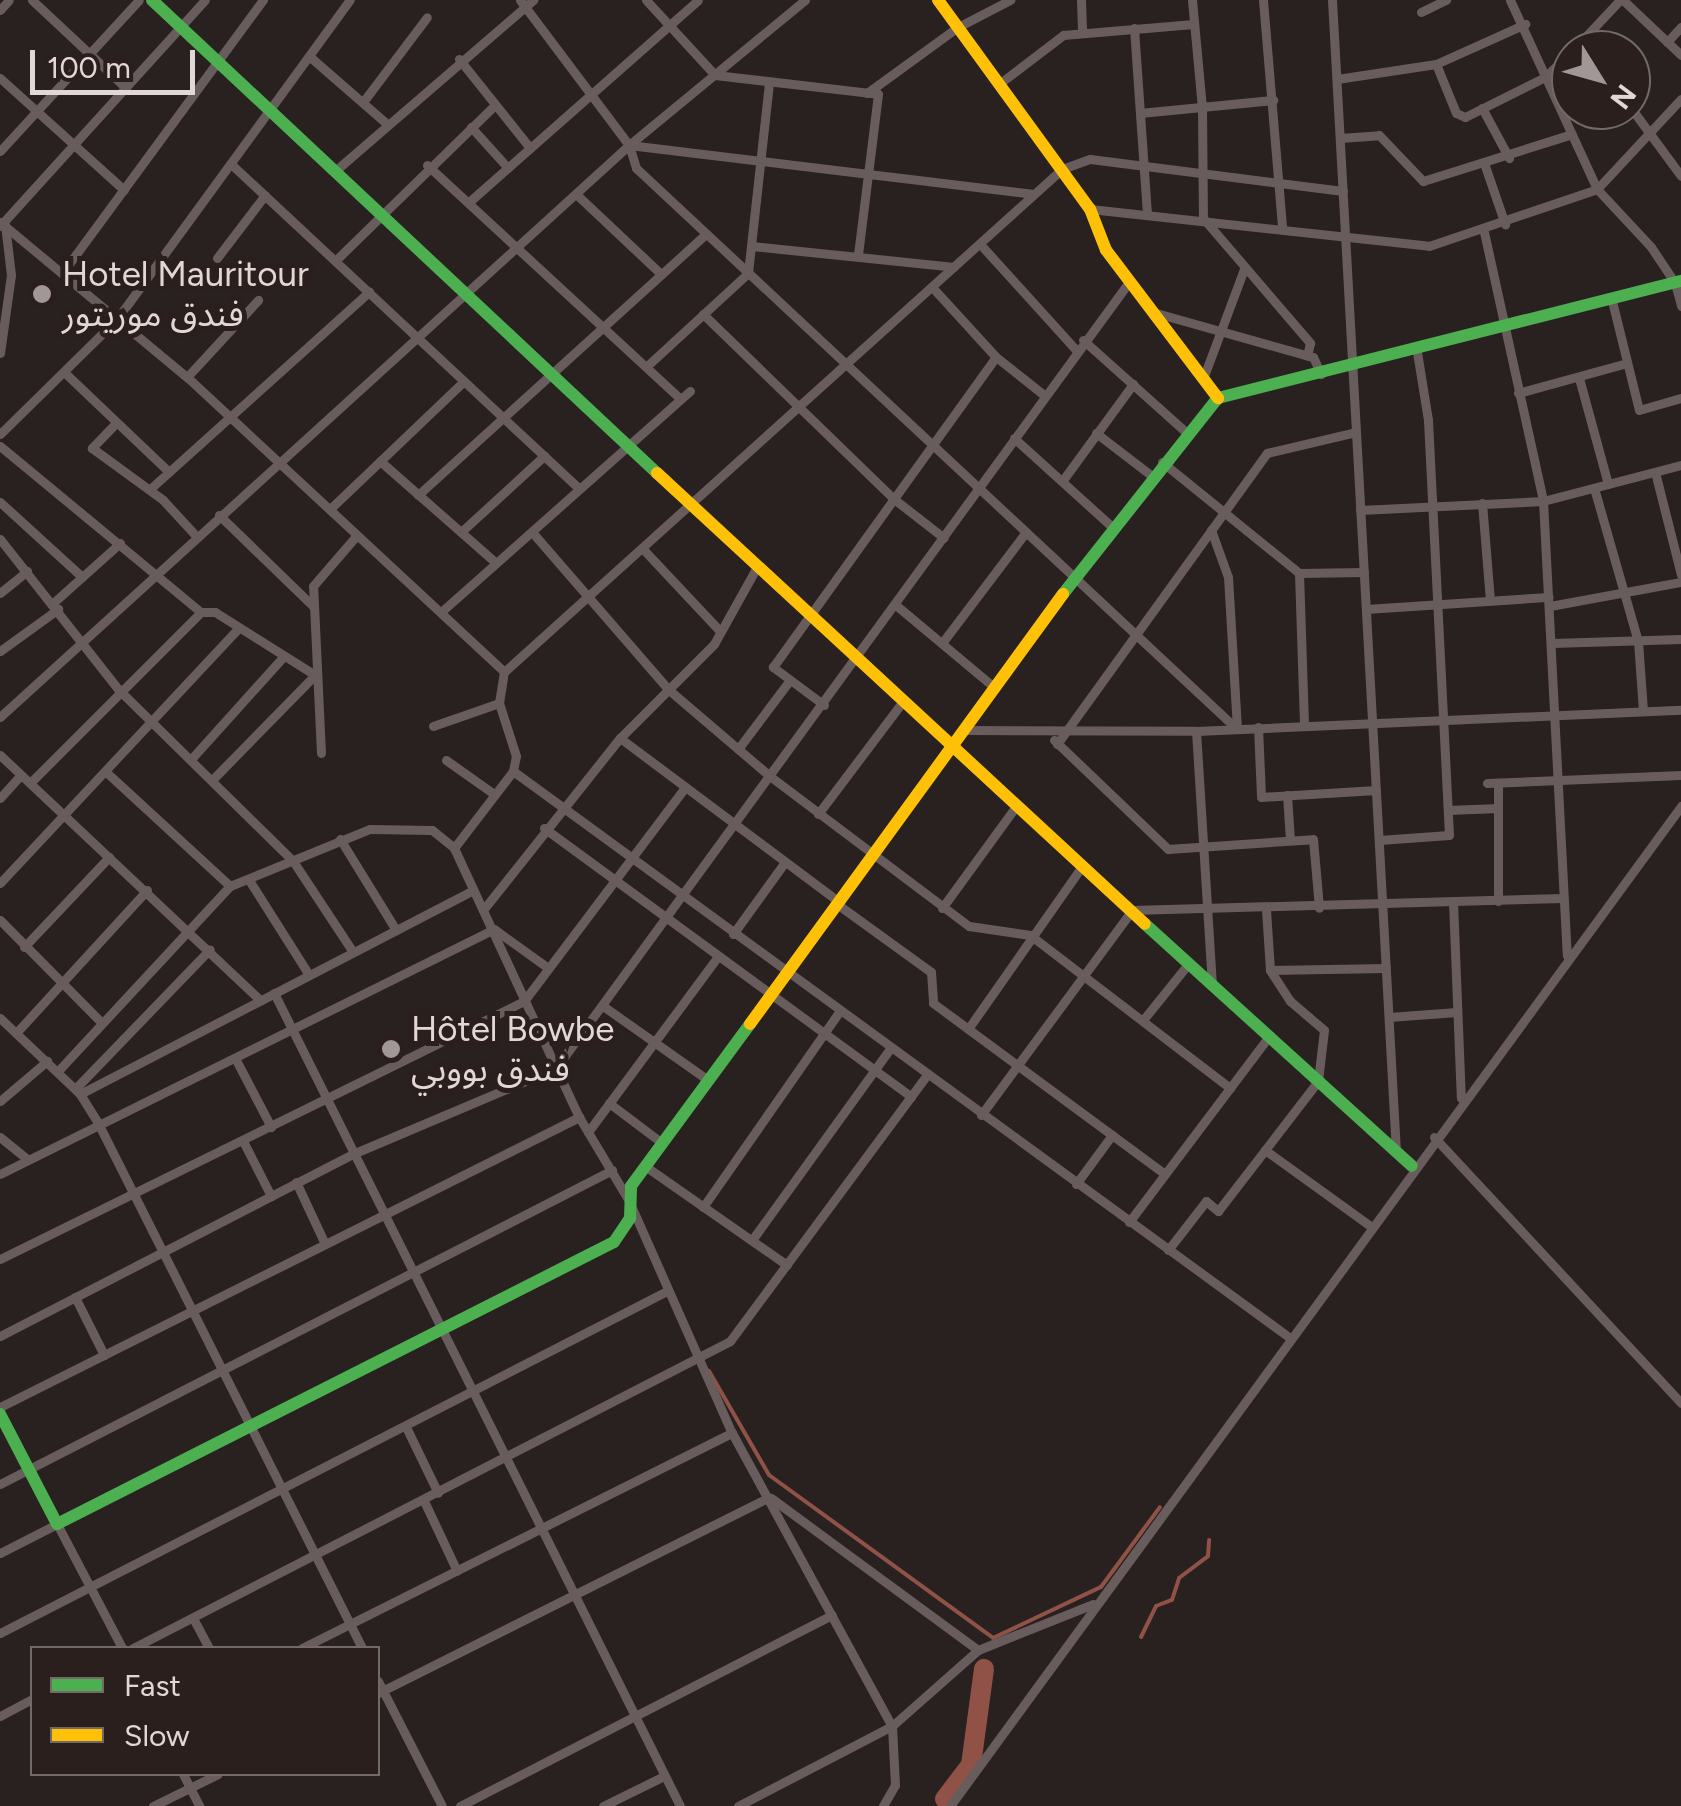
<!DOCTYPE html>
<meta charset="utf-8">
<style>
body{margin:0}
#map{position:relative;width:1681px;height:1806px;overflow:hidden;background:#282120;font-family:Figtree,"Noto Sans Arabic",sans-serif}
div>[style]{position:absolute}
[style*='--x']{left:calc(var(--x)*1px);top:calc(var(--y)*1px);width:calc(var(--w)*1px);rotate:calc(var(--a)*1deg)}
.stream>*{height:4px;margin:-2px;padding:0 2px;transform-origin:2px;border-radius:2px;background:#905147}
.river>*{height:20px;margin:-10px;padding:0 10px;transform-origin:10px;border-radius:10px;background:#905147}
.street>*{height:9px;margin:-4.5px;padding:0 4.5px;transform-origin:4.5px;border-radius:4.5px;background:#685d5c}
.fast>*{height:12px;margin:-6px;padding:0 6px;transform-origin:6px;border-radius:6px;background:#4caf50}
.slow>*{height:12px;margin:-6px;padding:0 6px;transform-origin:6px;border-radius:6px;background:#ffc107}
.dots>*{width:28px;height:28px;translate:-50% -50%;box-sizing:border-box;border:5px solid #2b1f1d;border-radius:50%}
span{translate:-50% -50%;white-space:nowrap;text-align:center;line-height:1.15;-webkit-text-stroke:10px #2b1f1d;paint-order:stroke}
.poi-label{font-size:35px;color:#e0d7d6}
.left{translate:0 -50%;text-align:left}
.legend{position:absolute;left:30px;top:1646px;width:350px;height:130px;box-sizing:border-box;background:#2b1f1d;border:2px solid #736967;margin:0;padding:12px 18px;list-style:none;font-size:30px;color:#e0d7d6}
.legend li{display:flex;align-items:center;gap:20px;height:50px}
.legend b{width:50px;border:2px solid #736967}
.north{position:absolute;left:1551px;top:30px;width:100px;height:100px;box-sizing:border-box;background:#2b1f1d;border:2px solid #736967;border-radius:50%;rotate:127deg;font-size:28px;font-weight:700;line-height:40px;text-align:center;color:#e0d7d6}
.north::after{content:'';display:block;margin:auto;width:35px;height:45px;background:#a09796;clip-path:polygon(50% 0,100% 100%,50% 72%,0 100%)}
.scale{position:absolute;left:30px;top:50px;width:165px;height:45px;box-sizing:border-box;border:5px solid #e0d7d6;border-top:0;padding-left:12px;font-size:30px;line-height:35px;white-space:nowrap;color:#e0d7d6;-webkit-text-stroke:8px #2b1f1d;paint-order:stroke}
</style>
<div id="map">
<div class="stream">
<i style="--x:709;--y:1371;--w:120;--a:60"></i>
<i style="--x:769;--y:1475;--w:277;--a:36"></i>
<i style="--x:993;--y:1638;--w:119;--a:-25.3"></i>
<i style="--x:1101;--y:1587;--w:99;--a:-53.6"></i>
<i style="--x:1141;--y:1637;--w:34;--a:-64"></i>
<i style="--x:1156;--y:1606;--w:17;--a:-21"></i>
<i style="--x:1172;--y:1600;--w:23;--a:-72"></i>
<i style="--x:1179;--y:1578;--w:36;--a:-37"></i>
<i style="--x:1208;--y:1556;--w:16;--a:-86"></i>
<i style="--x:940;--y:1806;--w:9;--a:-54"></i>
</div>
<div class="river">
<i style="--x:945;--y:1799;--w:43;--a:-52.6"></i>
<i style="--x:971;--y:1765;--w:97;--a:-82.3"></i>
</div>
<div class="street">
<i style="--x:32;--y:0;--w:129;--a:43.1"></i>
<i style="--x:520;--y:0;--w:181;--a:53.1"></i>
<i style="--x:629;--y:145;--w:24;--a:73"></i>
<i style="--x:636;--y:168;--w:822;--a:43.03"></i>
<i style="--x:646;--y:0;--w:102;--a:47.4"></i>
<i style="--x:715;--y:75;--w:164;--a:6.6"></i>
<i style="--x:878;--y:94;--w:161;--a:97.1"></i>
<i style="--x:1081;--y:0;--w:32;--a:88"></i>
<i style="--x:1192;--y:0;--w:108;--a:84.7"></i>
<i style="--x:1202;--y:108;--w:110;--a:89.5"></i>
<i style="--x:1203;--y:218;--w:165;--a:49.4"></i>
<i style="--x:1310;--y:343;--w:13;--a:103"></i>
<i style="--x:1263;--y:0;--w:227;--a:85.2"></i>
<i style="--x:1332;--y:0;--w:1153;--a:86.82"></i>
<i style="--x:1510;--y:0;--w:208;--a:65.3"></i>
<i style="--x:1597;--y:189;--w:79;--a:47"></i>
<i style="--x:1651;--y:247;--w:43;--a:56.3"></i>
<i style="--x:1675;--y:283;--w:24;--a:75"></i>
<i style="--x:1623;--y:0;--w:80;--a:43.5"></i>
<i style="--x:0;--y:10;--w:13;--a:-48"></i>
<i style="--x:1421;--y:12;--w:28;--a:-26"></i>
<i style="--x:1134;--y:28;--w:184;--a:86"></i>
<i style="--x:1667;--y:42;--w:21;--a:-47"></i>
<i style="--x:1573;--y:50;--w:69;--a:-46.8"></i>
<i style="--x:309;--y:56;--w:103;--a:41.1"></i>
<i style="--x:459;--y:59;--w:114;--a:51.4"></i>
<i style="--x:1436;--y:64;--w:53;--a:67.8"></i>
<i style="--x:1456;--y:113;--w:10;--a:24"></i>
<i style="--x:1465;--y:117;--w:89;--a:-26.6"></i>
<i style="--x:1545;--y:77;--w:36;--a:-44"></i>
<i style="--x:0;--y:78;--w:167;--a:42.1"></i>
<i style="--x:1337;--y:79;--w:100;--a:-8.6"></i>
<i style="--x:1436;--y:64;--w:98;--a:-24.2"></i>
<i style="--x:999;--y:84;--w:81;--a:-37.4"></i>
<i style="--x:1063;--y:35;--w:131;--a:-4.8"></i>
<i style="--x:867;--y:93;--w:112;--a:-36"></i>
<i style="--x:958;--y:27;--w:59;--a:-27.4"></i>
<i style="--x:363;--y:102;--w:106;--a:-53"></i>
<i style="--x:1482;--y:108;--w:57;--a:61.6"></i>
<i style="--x:1631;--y:108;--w:84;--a:53.7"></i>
<i style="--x:1140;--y:113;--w:134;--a:-5.6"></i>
<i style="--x:471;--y:127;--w:55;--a:47.9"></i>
<i style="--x:1340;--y:138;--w:39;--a:-4"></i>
<i style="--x:1379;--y:135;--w:64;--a:46.3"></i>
<i style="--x:1423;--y:181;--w:156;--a:-17.5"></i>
<i style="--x:629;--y:145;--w:406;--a:6.9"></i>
<i style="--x:0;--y:151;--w:205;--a:-47.4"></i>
<i style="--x:1484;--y:163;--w:65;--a:71"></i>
<i style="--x:231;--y:164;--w:476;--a:43"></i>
<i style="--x:427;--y:165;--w:345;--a:42.7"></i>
<i style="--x:335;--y:171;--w:262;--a:-40.8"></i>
<i style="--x:576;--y:194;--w:117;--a:43.3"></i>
<i style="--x:469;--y:202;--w:305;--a:-41.4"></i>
<i style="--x:1090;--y:209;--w:341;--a:6.2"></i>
<i style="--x:1429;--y:246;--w:177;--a:-18.7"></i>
<i style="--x:1597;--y:189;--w:123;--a:-47"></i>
<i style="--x:0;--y:222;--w:243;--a:39.7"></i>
<i style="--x:187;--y:377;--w:433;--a:42.9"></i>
<i style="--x:0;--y:226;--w:305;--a:-47.8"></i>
<i style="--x:1484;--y:232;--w:275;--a:77.6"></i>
<i style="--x:1543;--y:501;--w:455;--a:87"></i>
<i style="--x:980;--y:244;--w:143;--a:47.8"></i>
<i style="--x:752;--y:246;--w:203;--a:5.9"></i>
<i style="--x:217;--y:258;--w:79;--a:-52.7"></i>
<i style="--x:336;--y:260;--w:222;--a:-44.3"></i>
<i style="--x:63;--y:272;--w:338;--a:-53.7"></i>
<i style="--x:932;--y:287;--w:95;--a:47.6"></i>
<i style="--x:996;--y:357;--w:61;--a:38.4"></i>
<i style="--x:1612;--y:301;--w:112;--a:76.1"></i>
<i style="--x:1639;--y:410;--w:44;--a:-15.9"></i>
<i style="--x:1156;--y:313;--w:163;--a:15.7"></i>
<i style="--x:1313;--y:357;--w:19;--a:65"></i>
<i style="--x:703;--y:314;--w:266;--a:44.1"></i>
<i style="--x:894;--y:499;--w:63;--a:38"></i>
<i style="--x:1083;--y:340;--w:140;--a:41.8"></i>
<i style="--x:0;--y:353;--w:79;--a:-82"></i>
<i style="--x:11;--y:275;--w:50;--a:-96.8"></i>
<i style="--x:647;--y:366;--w:137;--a:-42.6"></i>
<i style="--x:748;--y:273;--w:190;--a:-83.7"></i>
<i style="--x:64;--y:372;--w:145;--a:43.6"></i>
<i style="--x:1204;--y:376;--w:114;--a:-69.5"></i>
<i style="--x:187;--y:377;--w:105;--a:-47.3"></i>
<i style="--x:1579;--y:378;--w:110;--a:74.7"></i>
<i style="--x:1518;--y:393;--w:113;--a:-15.4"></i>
<i style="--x:116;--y:423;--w:35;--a:134"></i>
<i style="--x:92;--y:448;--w:88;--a:36.2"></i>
<i style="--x:163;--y:500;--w:50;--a:47.4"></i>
<i style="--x:1096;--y:433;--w:71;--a:37.5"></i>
<i style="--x:0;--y:434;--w:164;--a:-44.5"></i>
<i style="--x:117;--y:319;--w:395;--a:-53.9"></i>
<i style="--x:1014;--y:438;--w:132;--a:42.2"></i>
<i style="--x:0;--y:446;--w:261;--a:39.6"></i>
<i style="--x:201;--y:612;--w:14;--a:0"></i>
<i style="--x:215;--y:612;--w:118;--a:32.2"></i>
<i style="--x:380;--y:461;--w:154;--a:41.3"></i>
<i style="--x:1162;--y:462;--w:176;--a:39"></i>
<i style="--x:1299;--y:573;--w:65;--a:-0.9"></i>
<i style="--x:1655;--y:472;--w:106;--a:75.8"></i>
<i style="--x:1063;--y:480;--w:119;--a:-53.9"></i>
<i style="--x:1594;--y:488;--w:159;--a:74"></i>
<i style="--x:1638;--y:641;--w:70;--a:85.9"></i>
<i style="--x:150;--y:489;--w:295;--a:-42"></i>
<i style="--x:418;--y:495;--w:389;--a:-42.2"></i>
<i style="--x:0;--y:502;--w:111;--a:42.4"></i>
<i style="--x:1482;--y:503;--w:98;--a:85.3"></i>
<i style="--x:330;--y:509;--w:185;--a:-43.7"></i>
<i style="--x:1360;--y:510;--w:183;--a:-2.8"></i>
<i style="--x:1543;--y:501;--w:143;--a:-14.6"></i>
<i style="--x:219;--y:515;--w:132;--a:44.1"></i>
<i style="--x:1211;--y:530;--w:50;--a:70.1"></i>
<i style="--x:1228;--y:577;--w:152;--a:86.6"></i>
<i style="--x:461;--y:532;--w:113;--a:-42.5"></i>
<i style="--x:532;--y:532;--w:209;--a:49.1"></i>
<i style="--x:669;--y:690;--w:134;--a:40.5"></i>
<i style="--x:771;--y:777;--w:248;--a:37"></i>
<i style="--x:969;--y:926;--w:62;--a:8.4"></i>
<i style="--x:1030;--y:935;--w:252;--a:37.4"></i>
<i style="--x:0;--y:539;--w:191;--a:51.8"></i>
<i style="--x:118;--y:689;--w:245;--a:44.5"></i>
<i style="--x:293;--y:861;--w:109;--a:56.6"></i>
<i style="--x:642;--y:548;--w:114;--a:46.8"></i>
<i style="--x:1299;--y:573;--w:152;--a:88.1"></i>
<i style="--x:0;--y:593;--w:35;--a:-39"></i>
<i style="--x:53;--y:603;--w:90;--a:-41.8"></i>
<i style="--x:897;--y:606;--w:128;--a:39.9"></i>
<i style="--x:1550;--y:606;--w:133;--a:-10.4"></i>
<i style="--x:1366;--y:609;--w:183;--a:-3.8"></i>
<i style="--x:441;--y:612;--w:333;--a:-41.6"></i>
<i style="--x:942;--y:643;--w:139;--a:-52.9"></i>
<i style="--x:1552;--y:643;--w:129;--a:-1.8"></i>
<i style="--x:0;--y:651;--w:72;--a:-35.9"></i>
<i style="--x:824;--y:705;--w:64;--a:-143.3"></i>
<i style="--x:773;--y:667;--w:382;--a:-54.3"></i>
<i style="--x:0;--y:717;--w:850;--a:-42.28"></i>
<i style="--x:629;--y:145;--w:228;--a:-39.5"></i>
<i style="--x:433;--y:726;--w:70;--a:-19.2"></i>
<i style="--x:1258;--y:727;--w:70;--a:87.5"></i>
<i style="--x:1261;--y:797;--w:115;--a:-3.5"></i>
<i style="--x:964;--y:730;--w:232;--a:0.2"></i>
<i style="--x:1196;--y:731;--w:485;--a:-2.5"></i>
<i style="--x:1196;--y:731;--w:253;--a:86.4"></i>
<i style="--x:620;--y:738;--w:274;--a:36.8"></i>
<i style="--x:1054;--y:740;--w:158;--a:43.7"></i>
<i style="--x:1168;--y:849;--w:145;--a:-3.9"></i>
<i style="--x:1313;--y:839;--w:69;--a:85"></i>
<i style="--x:1057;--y:744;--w:359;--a:-54.2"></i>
<i style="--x:1267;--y:453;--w:91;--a:-13.3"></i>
<i style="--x:738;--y:749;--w:86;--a:-53"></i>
<i style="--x:321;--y:753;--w:167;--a:-92.7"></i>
<i style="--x:313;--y:586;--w:67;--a:-49.2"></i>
<i style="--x:0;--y:755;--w:357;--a:43.3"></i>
<i style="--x:193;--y:757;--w:136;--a:-48"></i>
<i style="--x:446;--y:760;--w:59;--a:35.3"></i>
<i style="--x:105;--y:771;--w:170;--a:42.6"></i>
<i style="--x:513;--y:771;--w:960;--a:36.11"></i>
<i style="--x:215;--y:777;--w:143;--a:-45.6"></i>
<i style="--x:30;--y:783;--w:242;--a:-45"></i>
<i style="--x:1487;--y:783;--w:194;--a:-2.4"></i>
<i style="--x:1287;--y:795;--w:45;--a:86.2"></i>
<i style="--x:0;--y:798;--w:31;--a:-48"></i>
<i style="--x:1448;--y:810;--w:50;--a:-2.3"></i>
<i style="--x:818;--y:814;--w:143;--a:-53"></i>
<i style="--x:544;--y:828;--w:455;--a:36.2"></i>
<i style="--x:340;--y:839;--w:107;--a:58.4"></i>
<i style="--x:1379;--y:840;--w:70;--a:-4.1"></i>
<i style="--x:1449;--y:835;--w:416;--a:-92.9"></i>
<i style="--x:1428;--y:420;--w:69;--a:-99.2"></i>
<i style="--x:454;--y:848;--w:97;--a:-52.5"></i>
<i style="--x:513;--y:771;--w:15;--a:-79"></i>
<i style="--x:516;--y:756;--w:56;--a:-107.8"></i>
<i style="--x:499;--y:703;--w:31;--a:-81"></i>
<i style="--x:504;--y:672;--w:751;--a:-42.03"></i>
<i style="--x:1062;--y:169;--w:30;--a:-20"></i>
<i style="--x:1090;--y:159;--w:255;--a:7.2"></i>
<i style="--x:249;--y:880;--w:112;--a:57.7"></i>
<i style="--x:0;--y:883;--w:349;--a:-46.9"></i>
<i style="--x:1498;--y:901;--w:118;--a:-90"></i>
<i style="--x:1453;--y:902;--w:196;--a:87.7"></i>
<i style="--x:837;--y:904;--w:116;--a:35.9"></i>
<i style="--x:931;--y:972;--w:31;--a:86"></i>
<i style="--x:933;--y:1003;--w:287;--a:36.4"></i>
<i style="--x:942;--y:908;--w:126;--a:-54"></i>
<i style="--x:483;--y:910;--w:220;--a:-51.5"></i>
<i style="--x:620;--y:738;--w:133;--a:-45"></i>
<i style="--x:714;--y:644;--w:90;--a:-60.9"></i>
<i style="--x:0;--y:920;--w:145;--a:45.3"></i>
<i style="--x:733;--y:934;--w:89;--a:-54.2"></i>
<i style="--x:24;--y:947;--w:124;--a:-46.6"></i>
<i style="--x:1270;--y:970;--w:116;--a:-1"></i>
<i style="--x:274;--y:993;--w:909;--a:63.46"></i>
<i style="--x:603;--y:1006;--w:128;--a:35.2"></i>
<i style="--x:1389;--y:1017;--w:68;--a:-4.2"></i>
<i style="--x:0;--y:1018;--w:110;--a:43.5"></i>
<i style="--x:80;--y:1094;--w:36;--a:58"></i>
<i style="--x:99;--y:1125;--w:585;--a:63.3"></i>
<i style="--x:1143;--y:1020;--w:73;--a:-51.1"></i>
<i style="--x:968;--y:1029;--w:199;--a:-55"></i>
<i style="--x:16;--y:1033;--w:194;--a:-47.5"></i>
<i style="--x:235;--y:1058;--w:78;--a:62.4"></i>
<i style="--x:58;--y:1071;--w:253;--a:-47.1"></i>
<i style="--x:230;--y:886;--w:151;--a:-22.2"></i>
<i style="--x:370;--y:829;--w:62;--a:0.9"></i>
<i style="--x:432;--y:830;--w:28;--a:39"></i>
<i style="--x:454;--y:848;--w:297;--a:65.1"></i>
<i style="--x:579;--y:1117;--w:98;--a:59.2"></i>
<i style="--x:629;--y:1201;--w:254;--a:66.1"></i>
<i style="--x:732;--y:1433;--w:334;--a:61.4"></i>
<i style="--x:892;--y:1726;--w:59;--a:87.1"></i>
<i style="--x:895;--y:1785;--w:24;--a:120"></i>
<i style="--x:75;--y:1089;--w:194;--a:-46"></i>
<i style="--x:80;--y:1094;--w:441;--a:-27.4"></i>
<i style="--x:0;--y:1101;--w:62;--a:-40.4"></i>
<i style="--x:609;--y:1103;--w:66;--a:37"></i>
<i style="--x:981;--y:1115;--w:255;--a:-53.6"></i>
<i style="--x:1132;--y:910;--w:431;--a:-1.6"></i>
<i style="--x:588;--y:1132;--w:215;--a:-53.5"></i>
<i style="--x:0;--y:1137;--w:36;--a:39"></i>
<i style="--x:1434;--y:1137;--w:363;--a:47.1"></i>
<i style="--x:243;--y:1141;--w:62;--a:63"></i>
<i style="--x:1265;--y:1150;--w:128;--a:35.8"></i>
<i style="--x:645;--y:1166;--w:173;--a:34.9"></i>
<i style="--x:0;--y:1174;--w:551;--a:-26.38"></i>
<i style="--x:494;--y:929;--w:67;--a:35.8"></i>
<i style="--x:296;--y:1182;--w:68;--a:64.9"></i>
<i style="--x:1076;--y:1184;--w:61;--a:-53.7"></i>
<i style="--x:703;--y:1207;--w:238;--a:-55.1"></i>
<i style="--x:1129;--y:1222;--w:233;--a:-53"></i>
<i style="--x:752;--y:1240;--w:236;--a:-54.2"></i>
<i style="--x:1168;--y:1250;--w:62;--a:-52.2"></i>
<i style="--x:1206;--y:1201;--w:16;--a:40"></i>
<i style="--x:1218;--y:1211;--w:164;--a:-52.4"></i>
<i style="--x:1318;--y:1081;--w:51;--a:-83.3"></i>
<i style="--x:1324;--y:1030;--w:45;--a:-139.5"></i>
<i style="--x:1290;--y:1001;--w:37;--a:-123"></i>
<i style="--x:1270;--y:970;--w:60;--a:-93.8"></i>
<i style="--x:0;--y:1259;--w:584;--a:-26.21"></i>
<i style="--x:524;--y:1001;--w:268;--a:-53"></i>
<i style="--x:75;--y:1297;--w:65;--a:63.4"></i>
<i style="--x:0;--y:1336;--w:399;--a:-27.3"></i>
<i style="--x:355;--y:1153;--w:218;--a:-22.9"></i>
<i style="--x:556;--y:1068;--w:973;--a:-53.91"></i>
<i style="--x:0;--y:1407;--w:648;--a:-26.6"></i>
<i style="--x:406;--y:1427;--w:73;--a:64.1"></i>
<i style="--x:0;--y:1484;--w:688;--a:-27.16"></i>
<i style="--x:771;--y:1498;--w:257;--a:36.3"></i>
<i style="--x:424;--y:1501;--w:77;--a:64.8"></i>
<i style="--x:0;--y:1553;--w:64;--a:-27"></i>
<i style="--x:57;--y:1524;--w:140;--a:62.3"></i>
<i style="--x:193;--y:1618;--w:34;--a:62"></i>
<i style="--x:0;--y:1633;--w:750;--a:-27.15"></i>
<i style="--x:133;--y:1648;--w:671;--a:-27.21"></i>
<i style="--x:730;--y:1341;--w:330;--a:-53.5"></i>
<i style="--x:302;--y:1648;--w:481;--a:-26.6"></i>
<i style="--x:378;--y:1681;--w:140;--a:62.9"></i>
<i style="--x:378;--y:1693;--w:437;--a:-26.6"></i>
<i style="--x:0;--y:1716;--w:36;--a:-28"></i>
<i style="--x:183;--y:1774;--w:36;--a:63"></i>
<i style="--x:153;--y:1806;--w:72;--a:-26.2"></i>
<i style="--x:460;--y:1806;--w:418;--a:-27.2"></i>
<i style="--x:603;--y:1806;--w:68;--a:-26.2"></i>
<i style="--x:738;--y:1806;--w:174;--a:-27.5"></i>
<i style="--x:892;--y:1726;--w:115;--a:-41.5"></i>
<i style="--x:978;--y:1650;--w:124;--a:-21.8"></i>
<i style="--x:950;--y:1806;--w:1239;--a:-53.83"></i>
</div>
<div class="fast">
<i style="--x:152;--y:0;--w:692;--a:43.13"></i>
<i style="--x:1063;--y:594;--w:250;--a:-51.7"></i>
<i style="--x:1218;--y:398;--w:478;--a:-14.2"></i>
<i style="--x:1145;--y:924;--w:360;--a:42.2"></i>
<i style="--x:0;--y:1414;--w:124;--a:62.6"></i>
<i style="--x:57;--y:1524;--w:624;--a:-26.85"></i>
<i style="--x:614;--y:1242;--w:29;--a:-56"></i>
<i style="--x:630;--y:1218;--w:32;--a:-88"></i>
<i style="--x:631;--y:1186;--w:201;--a:-53.7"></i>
</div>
<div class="slow">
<i style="--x:938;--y:0;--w:258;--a:54"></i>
<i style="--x:1090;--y:209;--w:44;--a:68.7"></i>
<i style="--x:1106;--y:250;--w:186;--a:52.9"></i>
<i style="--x:657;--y:473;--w:664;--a:42.74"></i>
<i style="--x:750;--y:1024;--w:532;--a:-53.95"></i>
</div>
<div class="dots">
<i style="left:42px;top:294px;background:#a09796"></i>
<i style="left:391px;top:1049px;background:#a09796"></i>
</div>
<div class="poi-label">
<span class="left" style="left:62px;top:294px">Hotel Mauritour<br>فندق موريتور</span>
<span class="left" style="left:411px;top:1049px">Hôtel Bowbe<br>فندق بووبي</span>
</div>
<ul class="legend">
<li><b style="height:12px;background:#4caf50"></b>Fast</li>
<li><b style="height:12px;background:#ffc107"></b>Slow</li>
</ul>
<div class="north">N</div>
<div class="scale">100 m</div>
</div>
